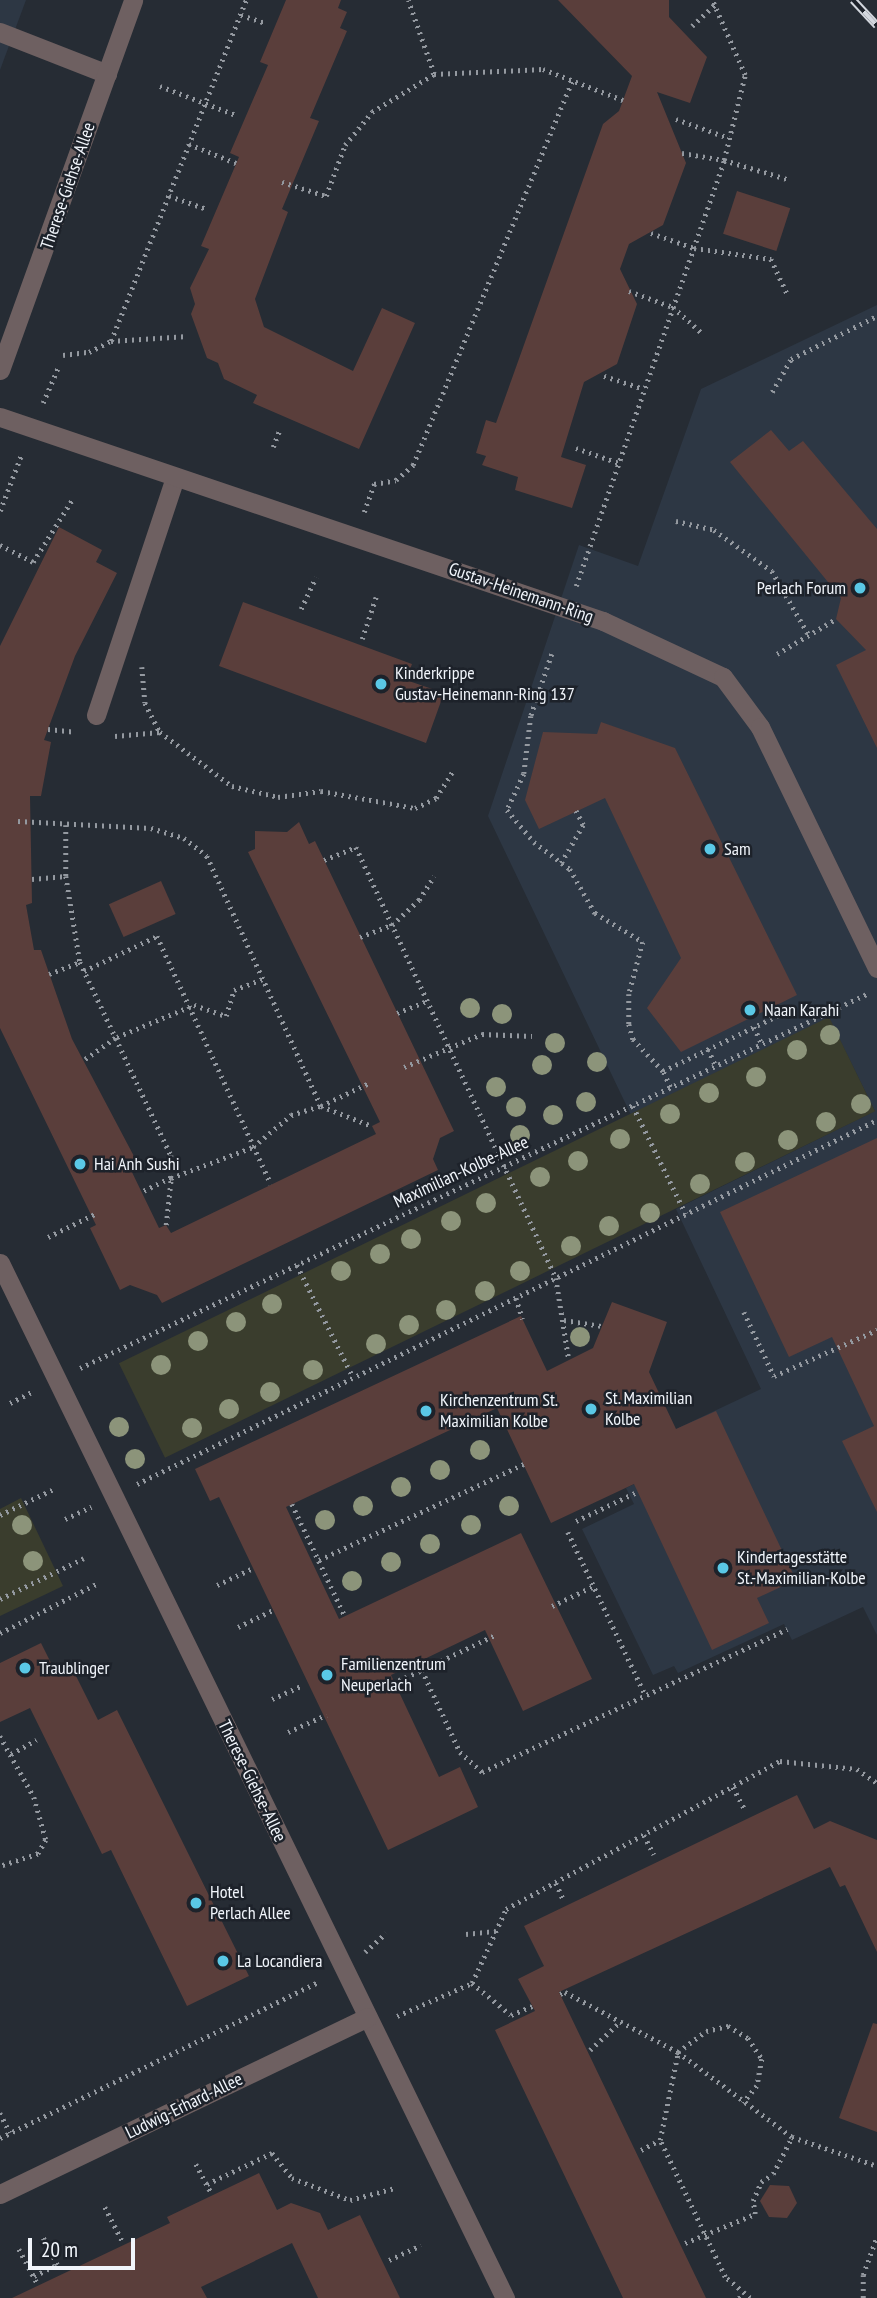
<!DOCTYPE html>
<meta charset="utf-8">
<style>
body{margin:0}
#map{position:relative;width:877px;height:2298px;overflow:hidden;background:#262c34;font-family:"PT Sans Narrow",sans-serif}
div>[style]{position:absolute}
[style*='--x']{left:calc(var(--x)*1px);top:calc(var(--y)*1px);width:calc(var(--w)*1px);rotate:calc(var(--a)*1deg)}
.built>*{inset:0;background:#2d3744}
.green>*{inset:0;background:#3a3d2d;transform-origin:0 0}
.building>*{inset:0;background:#5a3e3b;transform-origin:0 0}
.path>*{height:4.5px;margin-top:-2.25px;transform-origin:0;background:repeating-linear-gradient(90deg,#9499a0 0 2px,transparent 0 7px)}
.service>*{height:19px;margin:-9.5px;padding:0 9.5px;transform-origin:9.5px;border-radius:9.5px;background:#6e6061}
.minor>*{height:19px;margin:-9.5px;padding:0 9.5px;transform-origin:9.5px;border-radius:9.5px;background:#6e6061}
.rail>*{height:8px;margin-top:-4px;transform-origin:0;background:repeating-linear-gradient(90deg,#1d222a 0 16px,#d3d7de 0 32px);box-sizing:border-box;border-block:2px solid #d3d7de}
.trees>*{width:20px;height:20px;margin:-10px;border-radius:50%;background:#8c947a}
.dots>*{width:19px;height:19px;translate:-50% -50%;box-sizing:border-box;border:4px solid #1d222a;border-radius:50%}
span{translate:-50% -50%;white-space:nowrap;text-align:center;line-height:1.15;-webkit-text-stroke:5px #1d222a;paint-order:stroke}
.street-label{font-size:18px;color:#f1f5fb}
.poi-label{font-size:18px;color:#f1f5fb}
.right{translate:-100% -50%;text-align:right}
.left{translate:0 -50%;text-align:left}
.scale{position:absolute;left:28px;top:2238px;width:107px;height:32px;box-sizing:border-box;border:4px solid #f1f5fb;border-top:0;padding-left:9px;font-size:21px;line-height:24px;white-space:nowrap;color:#f1f5fb;-webkit-text-stroke:5px #1d222a;paint-order:stroke}
</style>
<div id="map">
<div class="built">
<i style="clip-path:polygon(0 0,26px 0,0 70px)"></i>
<i style="clip-path:polygon(877px 305px,877px 1635px,863px 1607px,792px 1640px,784px 1624px,678px 1673px,674px 1666px,653px 1675px,582px 1529px,634px 1504px,626px 1488px,689px 1458px,676px 1429px,761px 1389px,676px 1209px,875px 1111px,829px 1018px,631px 1115px,488px 816px,579px 545px,638px 566px,701px 389px)"></i>
</div>
<div class="green">
<i style="left:829px;top:1017px;width:105px;height:790px;rotate:64deg"></i>
<i style="clip-path:polygon(21px 1498px,63px 1586px,0 1616px,0 1509px)"></i>
</div>
<div class="building">
<i style="clip-path:polygon(286px 0,341px 0,338px 8px,347px 12px,340px 28px,347px 31px,310px 118px,319px 121px,282px 209px,288px 212px,255px 299px,264px 327px,353px 371px,382px 308px,415px 323px,359px 449px,253px 403px,257px 395px,224px 379px,218px 363px,207px 358px,191px 314px,195px 304px,190px 288px,209px 249px,201px 246px,239px 157px,230px 153px,268px 65px,260px 62px)"></i>
<i style="clip-path:polygon(558px 0,669px 0,669px 17px,707px 57px,690px 103px,657px 92px,686px 163px,663px 225px,629px 244px,620px 269px,637px 304px,617px 364px,584px 382px,561px 457px,586px 465px,572px 508px,515px 490px,518px 477px,482px 465px,486px 456px,476px 453px,486px 420px,496px 423px,603px 124px,619px 111px,632px 76px)"></i>
<i style="left:737px;top:191px;width:56px;height:45px;rotate:18deg"></i>
<i style="clip-path:polygon(771px 430px,789px 451px,803px 441px,877px 529px,877px 748px,836px 665px,866px 650px,836px 619px,841px 598px,730px 462px)"></i>
<i style="clip-path:polygon(59px 527px,102px 550px,96px 562px,117px 573px,75px 656px,44px 740px,51px 742px,41px 796px,30px 796px,32px 903px,26px 905px,34px 950px,41px 950px,72px 1039px,137px 1162px,129px 1166px,159px 1228px,166px 1225px,171px 1233px,376px 1134px,372px 1126px,380px 1122px,248px 852px,255px 849px,255px 831px,287px 832px,299px 822px,309px 844px,315px 841px,454px 1131px,440px 1138px,433px 1159px,438px 1170px,162px 1303px,157px 1295px,130px 1285px,120px 1290px,90px 1228px,96px 1225px,0 1028px,0 646px)"></i>
<i style="clip-path:polygon(243px 602px,412px 664px,406px 680px,444px 693px,426px 743px,219px 666px)"></i>
<i style="clip-path:polygon(601px 722px,675px 748px,797px 995px,681px 1052px,647px 1008px,681px 958px,605px 798px,539px 829px,525px 800px,543px 732px,597px 734px)"></i>
<i style="left:161px;top:881px;width:36px;height:57px;rotate:66deg"></i>
<i style="clip-path:polygon(877px 1138px,877px 1512px,842px 1441px,874px 1426px,832px 1337px,789px 1357px,720px 1212px)"></i>
<i style="clip-path:polygon(612px 1302px,667px 1322px,649px 1372px,676px 1429px,716px 1411px,796px 1580px,757px 1598px,769px 1623px,712px 1650px,634px 1484px,551px 1523px,497px 1408px,286px 1507px,339px 1619px,521px 1533px,592px 1679px,523px 1711px,485px 1630px,391px 1675px,439px 1777px,460px 1767px,478px 1807px,388px 1850px,219px 1497px,210px 1501px,195px 1469px,521px 1316px,547px 1371px,593px 1348px)"></i>
<i style="clip-path:polygon(41px 1643px,58px 1677px,73px 1670px,98px 1720px,117px 1710px,249px 1976px,187px 2006px,111px 1850px,102px 1854px,30px 1708px,0 1722px,0 1663px)"></i>
<i style="clip-path:polygon(797px 1795px,814px 1829px,830px 1821px,877px 1840px,877px 1952px,845px 1885px,840px 1887px,830px 1867px,559px 1992px,706px 2298px,623px 2298px,495px 2030px,535px 2011px,518px 1979px,544px 1966px,524px 1926px)"></i>
<i style="clip-path:polygon(873px 2023px,877px 2024px,877px 2132px,839px 2118px)"></i>
<i style="clip-path:polygon(259px 2173px,277px 2210px,291px 2203px,320px 2213px,328px 2230px,360px 2215px,400px 2298px,318px 2298px,292px 2243px,201px 2287px,207px 2298px,12px 2298px,170px 2223px,167px 2217px)"></i>
<i style="clip-path:polygon(770px 2185px,789px 2186px,797px 2203px,787px 2218px,769px 2217px,760px 2201px)"></i>
</div>
<div class="path">
<i style="--x:241;--y:15;--w:26;--a:18"></i>
<i style="--x:692;--y:26;--w:33;--a:-43"></i>
<i style="--x:434;--y:74;--w:109;--a:-2.6"></i>
<i style="--x:543;--y:69;--w:86;--a:21.2"></i>
<i style="--x:160;--y:86;--w:81;--a:20.9"></i>
<i style="--x:676;--y:119;--w:56;--a:19.7"></i>
<i style="--x:189;--y:144;--w:51;--a:22"></i>
<i style="--x:682;--y:153;--w:43;--a:9.5"></i>
<i style="--x:724;--y:160;--w:88;--a:-76.1"></i>
<i style="--x:745;--y:75;--w:82;--a:-113.7"></i>
<i style="--x:282;--y:182;--w:46;--a:17.7"></i>
<i style="--x:326;--y:196;--w:54;--a:-69.6"></i>
<i style="--x:345;--y:145;--w:43;--a:-50.7"></i>
<i style="--x:372;--y:112;--w:73;--a:-31.5"></i>
<i style="--x:434;--y:74;--w:78;--a:-109.4"></i>
<i style="--x:169;--y:196;--w:39;--a:19"></i>
<i style="--x:651;--y:233;--w:46;--a:19.2"></i>
<i style="--x:694;--y:248;--w:78;--a:8.1"></i>
<i style="--x:771;--y:259;--w:38;--a:65"></i>
<i style="--x:629;--y:291;--w:47;--a:20"></i>
<i style="--x:673;--y:307;--w:38;--a:42"></i>
<i style="--x:111;--y:341;--w:77;--a:-3.7"></i>
<i style="--x:63;--y:355;--w:26;--a:-7"></i>
<i style="--x:89;--y:352;--w:25;--a:-27"></i>
<i style="--x:111;--y:341;--w:367;--a:-68.4"></i>
<i style="--x:604;--y:376;--w:42;--a:18"></i>
<i style="--x:772;--y:392;--w:38;--a:-60"></i>
<i style="--x:791;--y:359;--w:96;--a:-26.6"></i>
<i style="--x:43;--y:403;--w:38;--a:-67"></i>
<i style="--x:273;--y:447;--w:19;--a:-69"></i>
<i style="--x:576;--y:448;--w:46;--a:19.2"></i>
<i style="--x:0;--y:511;--w:62;--a:-69.2"></i>
<i style="--x:364;--y:512;--w:30;--a:-70"></i>
<i style="--x:374;--y:484;--w:22;--a:-10"></i>
<i style="--x:396;--y:480;--w:23;--a:-41"></i>
<i style="--x:413;--y:465;--w:416;--a:-67.5"></i>
<i style="--x:676;--y:521;--w:39;--a:13"></i>
<i style="--x:714;--y:530;--w:71;--a:35.3"></i>
<i style="--x:772;--y:571;--w:74;--a:60"></i>
<i style="--x:0;--y:545;--w:37;--a:27"></i>
<i style="--x:33;--y:562;--w:73;--a:-57.8"></i>
<i style="--x:576;--y:586;--w:451;--a:-70.8"></i>
<i style="--x:724;--y:160;--w:66;--a:16.8"></i>
<i style="--x:301;--y:609;--w:35;--a:-65"></i>
<i style="--x:362;--y:639;--w:44;--a:-71.6"></i>
<i style="--x:552;--y:654;--w:65;--a:108.7"></i>
<i style="--x:531;--y:716;--w:58;--a:96.9"></i>
<i style="--x:524;--y:774;--w:40;--a:115"></i>
<i style="--x:507;--y:810;--w:42;--a:49.8"></i>
<i style="--x:534;--y:842;--w:45;--a:36.9"></i>
<i style="--x:570;--y:869;--w:51;--a:60.4"></i>
<i style="--x:595;--y:913;--w:56;--a:31.1"></i>
<i style="--x:643;--y:942;--w:54;--a:105.1"></i>
<i style="--x:629;--y:994;--w:30;--a:90"></i>
<i style="--x:629;--y:1024;--w:16;--a:75"></i>
<i style="--x:633;--y:1039;--w:44;--a:46.8"></i>
<i style="--x:777;--y:654;--w:69;--a:-30.7"></i>
<i style="--x:142;--y:667;--w:36;--a:85"></i>
<i style="--x:145;--y:703;--w:33;--a:63"></i>
<i style="--x:160;--y:732;--w:90;--a:36.9"></i>
<i style="--x:232;--y:786;--w:47;--a:13.4"></i>
<i style="--x:278;--y:797;--w:43;--a:-7.9"></i>
<i style="--x:321;--y:791;--w:96;--a:10.3"></i>
<i style="--x:415;--y:808;--w:23;--a:-25"></i>
<i style="--x:436;--y:798;--w:34;--a:-58"></i>
<i style="--x:48;--y:729;--w:27;--a:6"></i>
<i style="--x:115;--y:736;--w:45;--a:-5.1"></i>
<i style="--x:18;--y:821;--w:133;--a:3"></i>
<i style="--x:151;--y:828;--w:34;--a:17"></i>
<i style="--x:184;--y:838;--w:29;--a:38"></i>
<i style="--x:207;--y:856;--w:275;--a:65.5"></i>
<i style="--x:321;--y:1106;--w:55;--a:-25.6"></i>
<i style="--x:66;--y:825;--w:51;--a:90"></i>
<i style="--x:66;--y:876;--w:87;--a:80.8"></i>
<i style="--x:80;--y:962;--w:213;--a:64.8"></i>
<i style="--x:171;--y:1155;--w:23;--a:90"></i>
<i style="--x:171;--y:1178;--w:32;--a:154"></i>
<i style="--x:324;--y:860;--w:35;--a:-22"></i>
<i style="--x:356;--y:847;--w:475;--a:65.1"></i>
<i style="--x:556;--y:1278;--w:83;--a:81"></i>
<i style="--x:561;--y:863;--w:44;--a:-59.9"></i>
<i style="--x:583;--y:825;--w:16;--a:-117"></i>
<i style="--x:32;--y:879;--w:34;--a:-5"></i>
<i style="--x:360;--y:937;--w:34;--a:-21"></i>
<i style="--x:392;--y:925;--w:37;--a:-43"></i>
<i style="--x:419;--y:900;--w:28;--a:-58"></i>
<i style="--x:84;--y:971;--w:81;--a:-25.6"></i>
<i style="--x:157;--y:936;--w:273;--a:65.3"></i>
<i style="--x:49;--y:974;--w:33;--a:-21"></i>
<i style="--x:397;--y:1013;--w:32;--a:-22"></i>
<i style="--x:754;--y:1027;--w:19;--a:65"></i>
<i style="--x:708;--y:1049;--w:19;--a:65"></i>
<i style="--x:85;--y:1059;--w:39;--a:-35"></i>
<i style="--x:117;--y:1037;--w:83;--a:-22.6"></i>
<i style="--x:194;--y:1005;--w:34;--a:19"></i>
<i style="--x:226;--y:1016;--w:27;--a:-73"></i>
<i style="--x:234;--y:990;--w:31;--a:-21"></i>
<i style="--x:404;--y:1067;--w:85;--a:-22.9"></i>
<i style="--x:482;--y:1034;--w:50;--a:2.3"></i>
<i style="--x:670;--y:1087;--w:17;--a:-114"></i>
<i style="--x:663;--y:1071;--w:133;--a:-25.8"></i>
<i style="--x:633;--y:1106;--w:120;--a:63.9"></i>
<i style="--x:166;--y:1225;--w:47;--a:-83.9"></i>
<i style="--x:171;--y:1178;--w:88;--a:-20.7"></i>
<i style="--x:253;--y:1147;--w:50;--a:-40.1"></i>
<i style="--x:291;--y:1115;--w:31;--a:-17"></i>
<i style="--x:321;--y:1106;--w:55;--a:21.4"></i>
<i style="--x:48;--y:1237;--w:55;--a:-26.1"></i>
<i style="--x:297;--y:1265;--w:125;--a:63.4"></i>
<i style="--x:516;--y:1298;--w:22;--a:72"></i>
<i style="--x:744;--y:1312;--w:71;--a:64.9"></i>
<i style="--x:774;--y:1376;--w:113;--a:-24.1"></i>
<i style="--x:564;--y:1320;--w:39;--a:9"></i>
<i style="--x:80;--y:1368;--w:874;--a:-25.42"></i>
<i style="--x:10;--y:1403;--w:27;--a:-27"></i>
<i style="--x:137;--y:1484;--w:825;--a:-26.19"></i>
<i style="--x:292;--y:1504;--w:124;--a:64.7"></i>
<i style="--x:0;--y:1515;--w:58;--a:-25.7"></i>
<i style="--x:65;--y:1519;--w:29;--a:-25"></i>
<i style="--x:576;--y:1521;--w:68;--a:-25.4"></i>
<i style="--x:568;--y:1532;--w:179;--a:64.6"></i>
<i style="--x:319;--y:1560;--w:226;--a:-25.1"></i>
<i style="--x:217;--y:1585;--w:40;--a:-25"></i>
<i style="--x:0;--y:1599;--w:93;--a:-26"></i>
<i style="--x:552;--y:1606;--w:47;--a:-25.5"></i>
<i style="--x:238;--y:1627;--w:39;--a:-26"></i>
<i style="--x:0;--y:1633;--w:108;--a:-27"></i>
<i style="--x:422;--y:1670;--w:81;--a:-25.6"></i>
<i style="--x:386;--y:1686;--w:39;--a:-24"></i>
<i style="--x:422;--y:1670;--w:90;--a:65.1"></i>
<i style="--x:460;--y:1752;--w:30;--a:42"></i>
<i style="--x:482;--y:1772;--w:337;--a:-25.1"></i>
<i style="--x:272;--y:1699;--w:34;--a:-24"></i>
<i style="--x:288;--y:1732;--w:42;--a:-24.1"></i>
<i style="--x:0;--y:1736;--w:70;--a:60.9"></i>
<i style="--x:34;--y:1797;--w:45;--a:74.4"></i>
<i style="--x:46;--y:1840;--w:16;--a:120"></i>
<i style="--x:38;--y:1854;--w:40;--a:162"></i>
<i style="--x:11;--y:1754;--w:29;--a:-29"></i>
<i style="--x:733;--y:1787;--w:24;--a:62"></i>
<i style="--x:644;--y:1835;--w:22;--a:63"></i>
<i style="--x:556;--y:1883;--w:17;--a:66"></i>
<i style="--x:466;--y:1934;--w:30;--a:-6"></i>
<i style="--x:365;--y:1952;--w:28;--a:-42"></i>
<i style="--x:472;--y:1983;--w:50;--a:39.4"></i>
<i style="--x:511;--y:2015;--w:23;--a:-23"></i>
<i style="--x:560;--y:1994;--w:5;--a:-22"></i>
<i style="--x:565;--y:1992;--w:128;--a:28"></i>
<i style="--x:678;--y:2052;--w:35;--a:-37"></i>
<i style="--x:706;--y:2031;--w:23;--a:-13"></i>
<i style="--x:728;--y:2026;--w:23;--a:31"></i>
<i style="--x:748;--y:2038;--w:25;--a:56"></i>
<i style="--x:762;--y:2059;--w:27;--a:100"></i>
<i style="--x:757;--y:2086;--w:22;--a:129"></i>
<i style="--x:397;--y:2016;--w:82;--a:-23.7"></i>
<i style="--x:472;--y:1983;--w:81;--a:-65.3"></i>
<i style="--x:506;--y:1909;--w:311;--a:-28.4"></i>
<i style="--x:780;--y:1761;--w:77;--a:5.9"></i>
<i style="--x:857;--y:1769;--w:24;--a:35"></i>
<i style="--x:590;--y:2050;--w:42;--a:-43.1"></i>
<i style="--x:0;--y:2113;--w:22;--a:63"></i>
<i style="--x:0;--y:2138;--w:356;--a:-26.1"></i>
<i style="--x:641;--y:2150;--w:21;--a:-28"></i>
<i style="--x:196;--y:2164;--w:32;--a:62"></i>
<i style="--x:207;--y:2184;--w:72;--a:-25.5"></i>
<i style="--x:272;--y:2153;--w:32;--a:51"></i>
<i style="--x:292;--y:2178;--w:62;--a:20.8"></i>
<i style="--x:350;--y:2200;--w:47;--a:-14.9"></i>
<i style="--x:105;--y:2207;--w:39;--a:63"></i>
<i style="--x:685;--y:2243;--w:76;--a:-22.5"></i>
<i style="--x:755;--y:2214;--w:13;--a:-99"></i>
<i style="--x:753;--y:2201;--w:21;--a:-67"></i>
<i style="--x:761;--y:2182;--w:14;--a:-34"></i>
<i style="--x:773;--y:2174;--w:42;--a:-62.8"></i>
<i style="--x:19;--y:2249;--w:40;--a:62"></i>
<i style="--x:389;--y:2260;--w:35;--a:-25"></i>
<i style="--x:34;--y:2276;--w:25;--a:-26"></i>
<i style="--x:57;--y:2265;--w:31;--a:-117"></i>
<i style="--x:739;--y:2298;--w:7;--a:-56"></i>
<i style="--x:750;--y:2298;--w:33;--a:-140"></i>
<i style="--x:725;--y:2277;--w:152;--a:-115.4"></i>
<i style="--x:660;--y:2140;--w:90;--a:-78.4"></i>
<i style="--x:678;--y:2052;--w:142;--a:36.7"></i>
<i style="--x:792;--y:2137;--w:90;--a:18.8"></i>
<i style="--x:863;--y:2298;--w:23;--a:-90"></i>
<i style="--x:863;--y:2275;--w:41;--a:-70.3"></i>
</div>
<div class="service">
<i style="--x:0;--y:32;--w:115;--a:21.4"></i>
<i style="--x:96;--y:715;--w:251;--a:-71.6"></i>
</div>
<div class="minor">
<i style="--x:0;--y:370;--w:393;--a:-70.2"></i>
<i style="--x:0;--y:417;--w:637;--a:18.69"></i>
<i style="--x:603;--y:621;--w:132;--a:25"></i>
<i style="--x:723;--y:677;--w:62;--a:53.5"></i>
<i style="--x:760;--y:727;--w:268;--a:64.1"></i>
<i style="--x:0;--y:1263;--w:1152;--a:63.99"></i>
<i style="--x:0;--y:2194;--w:408;--a:-25.7"></i>
</div>
<div class="rail">
<i style="--x:853;--y:0;--w:35;--a:47"></i>
</div>
<div class="trees">
<i style="left:470px;top:1008px"></i>
<i style="left:502px;top:1014px"></i>
<i style="left:830px;top:1035px"></i>
<i style="left:555px;top:1043px"></i>
<i style="left:797px;top:1050px"></i>
<i style="left:597px;top:1062px"></i>
<i style="left:542px;top:1065px"></i>
<i style="left:756px;top:1077px"></i>
<i style="left:496px;top:1087px"></i>
<i style="left:709px;top:1093px"></i>
<i style="left:586px;top:1102px"></i>
<i style="left:861px;top:1104px"></i>
<i style="left:516px;top:1107px"></i>
<i style="left:670px;top:1114px"></i>
<i style="left:553px;top:1115px"></i>
<i style="left:826px;top:1122px"></i>
<i style="left:520px;top:1135px"></i>
<i style="left:620px;top:1139px"></i>
<i style="left:788px;top:1140px"></i>
<i style="left:578px;top:1161px"></i>
<i style="left:745px;top:1162px"></i>
<i style="left:540px;top:1177px"></i>
<i style="left:700px;top:1184px"></i>
<i style="left:486px;top:1203px"></i>
<i style="left:650px;top:1213px"></i>
<i style="left:451px;top:1221px"></i>
<i style="left:609px;top:1226px"></i>
<i style="left:411px;top:1239px"></i>
<i style="left:571px;top:1246px"></i>
<i style="left:380px;top:1254px"></i>
<i style="left:341px;top:1271px"></i>
<i style="left:520px;top:1271px"></i>
<i style="left:485px;top:1291px"></i>
<i style="left:272px;top:1304px"></i>
<i style="left:446px;top:1310px"></i>
<i style="left:236px;top:1322px"></i>
<i style="left:409px;top:1325px"></i>
<i style="left:580px;top:1337px"></i>
<i style="left:198px;top:1341px"></i>
<i style="left:376px;top:1344px"></i>
<i style="left:161px;top:1365px"></i>
<i style="left:313px;top:1370px"></i>
<i style="left:270px;top:1392px"></i>
<i style="left:229px;top:1409px"></i>
<i style="left:119px;top:1427px"></i>
<i style="left:192px;top:1428px"></i>
<i style="left:480px;top:1450px"></i>
<i style="left:135px;top:1459px"></i>
<i style="left:440px;top:1470px"></i>
<i style="left:401px;top:1487px"></i>
<i style="left:363px;top:1506px"></i>
<i style="left:509px;top:1506px"></i>
<i style="left:325px;top:1520px"></i>
<i style="left:22px;top:1525px"></i>
<i style="left:471px;top:1525px"></i>
<i style="left:430px;top:1544px"></i>
<i style="left:33px;top:1561px"></i>
<i style="left:391px;top:1562px"></i>
<i style="left:352px;top:1581px"></i>
</div>
<div class="dots">
<i style="left:860px;top:588px;background:#5ac8e6"></i>
<i style="left:381px;top:684px;background:#5ac8e6"></i>
<i style="left:710px;top:849px;background:#5ac8e6"></i>
<i style="left:750px;top:1010px;background:#5ac8e6"></i>
<i style="left:80px;top:1164px;background:#5ac8e6"></i>
<i style="left:591px;top:1409px;background:#5ac8e6"></i>
<i style="left:426px;top:1411px;background:#5ac8e6"></i>
<i style="left:723px;top:1568px;background:#5ac8e6"></i>
<i style="left:25px;top:1668px;background:#5ac8e6"></i>
<i style="left:327px;top:1675px;background:#5ac8e6"></i>
<i style="left:196px;top:1903px;background:#5ac8e6"></i>
<i style="left:223px;top:1961px;background:#5ac8e6"></i>
</div>
<div class="street-label">
<span style="left:68px;top:186px;rotate:-71deg">Therese-Giehse-Allee</span>
<span style="left:521px;top:593px;rotate:19deg">Gustav-Heinemann-Ring</span>
<span style="left:461px;top:1172px;rotate:-25deg">Maximilian-Kolbe-Allee</span>
<span style="left:252px;top:1781px;rotate:64deg">Therese-Giehse-Allee</span>
<span style="left:184px;top:2106px;rotate:-26deg">Ludwig-Erhard-Allee</span>
</div>
<div class="poi-label">
<span class="right" style="left:846px;top:588px">Perlach Forum</span>
<span class="left" style="left:395px;top:684px">Kinderkrippe<br>Gustav-Heinemann-Ring 137</span>
<span class="left" style="left:724px;top:849px">Sam</span>
<span class="left" style="left:764px;top:1010px">Naan Karahi</span>
<span class="left" style="left:94px;top:1164px">Hai Anh Sushi</span>
<span class="left" style="left:605px;top:1409px">St. Maximilian<br>Kolbe</span>
<span class="left" style="left:440px;top:1411px">Kirchenzentrum St.<br>Maximilian Kolbe</span>
<span class="left" style="left:737px;top:1568px">Kindertagesstätte<br>St.-Maximilian-Kolbe</span>
<span class="left" style="left:341px;top:1675px">Familienzentrum<br>Neuperlach</span>
<span class="left" style="left:39px;top:1668px">Traublinger</span>
<span class="left" style="left:210px;top:1903px">Hotel<br>Perlach Allee</span>
<span class="left" style="left:237px;top:1961px">La Locandiera</span>
</div>
<div class="scale">20 m</div>
</div>
